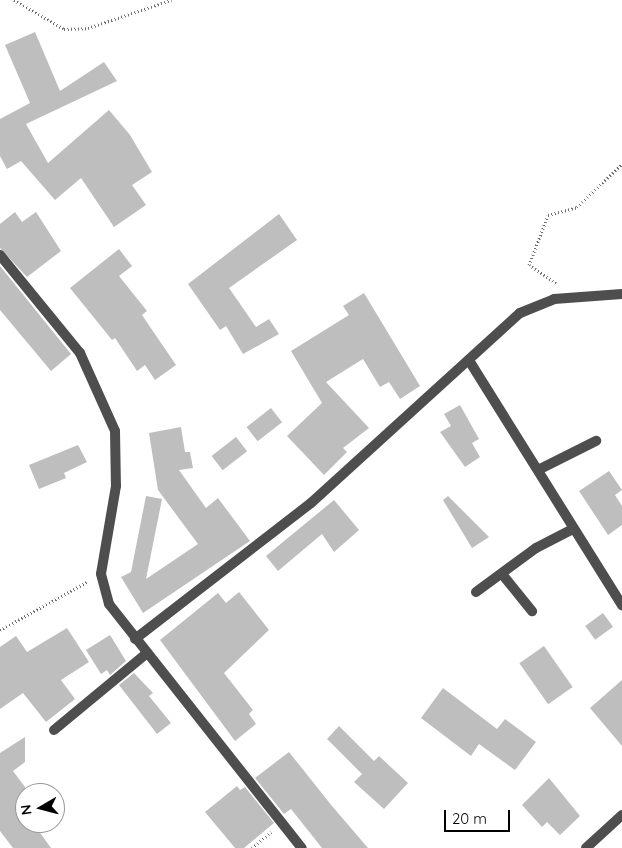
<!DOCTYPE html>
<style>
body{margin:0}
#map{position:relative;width:622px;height:848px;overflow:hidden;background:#fff;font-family:Quicksand,sans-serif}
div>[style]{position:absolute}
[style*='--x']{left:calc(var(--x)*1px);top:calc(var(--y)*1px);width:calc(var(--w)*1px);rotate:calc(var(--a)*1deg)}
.building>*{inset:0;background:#bebebe;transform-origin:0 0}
.path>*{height:3px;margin-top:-1.5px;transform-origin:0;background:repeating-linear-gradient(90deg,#707070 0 1px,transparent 0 3.5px)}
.street>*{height:10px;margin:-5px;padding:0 5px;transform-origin:5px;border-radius:5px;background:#4e4e4e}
span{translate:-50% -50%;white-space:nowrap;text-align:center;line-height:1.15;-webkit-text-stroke:4px #fff;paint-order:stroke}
.north{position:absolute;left:15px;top:783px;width:50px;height:50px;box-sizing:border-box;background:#fff;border:1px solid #999;border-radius:50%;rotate:262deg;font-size:14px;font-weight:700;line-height:20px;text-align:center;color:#000}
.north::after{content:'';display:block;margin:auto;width:18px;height:22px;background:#000;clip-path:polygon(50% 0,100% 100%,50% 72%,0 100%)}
.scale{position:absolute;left:444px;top:810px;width:66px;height:22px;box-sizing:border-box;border:2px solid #000;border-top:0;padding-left:6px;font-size:15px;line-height:18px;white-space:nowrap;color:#000;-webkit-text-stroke:4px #fff;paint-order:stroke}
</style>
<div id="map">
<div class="building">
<i style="clip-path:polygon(35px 32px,60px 91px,104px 62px,117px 81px,26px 124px,48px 163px,109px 110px,130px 135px,152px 172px,132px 185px,146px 205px,114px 227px,81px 178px,55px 200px,21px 161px,7px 169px,0 156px,0 119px,30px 103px,5px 45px)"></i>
<i style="clip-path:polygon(15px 212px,22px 222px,36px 212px,61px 251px,27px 277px,0 248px,0 224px)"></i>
<i style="clip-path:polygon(279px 214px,297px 240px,229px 288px,256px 327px,269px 319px,279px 334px,243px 354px,226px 326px,220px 330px,188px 284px)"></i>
<i style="clip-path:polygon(119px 249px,132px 266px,119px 276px,147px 311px,142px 315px,176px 365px,155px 380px,145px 365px,137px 371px,115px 338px,112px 340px,70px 288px)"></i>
<i style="clip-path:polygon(0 266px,71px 354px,51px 371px,0 310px)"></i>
<i style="clip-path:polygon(364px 293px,420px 386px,400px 399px,389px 382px,380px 387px,363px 359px,326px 382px,369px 428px,343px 448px,347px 452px,324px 475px,287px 436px,322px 403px,291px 351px,349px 315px,343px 306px)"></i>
<i style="clip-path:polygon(460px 405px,479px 439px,472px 443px,480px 457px,465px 467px,440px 432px,451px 426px,444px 414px)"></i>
<i style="left:271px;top:408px;width:18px;height:31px;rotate:52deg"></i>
<i style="clip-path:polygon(181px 427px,185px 452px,190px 452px,193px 468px,179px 470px,206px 508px,218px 498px,250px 541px,143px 613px,121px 577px,131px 572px,146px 496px,162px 499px,146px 579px,198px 544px,158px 490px,149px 433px)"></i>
<i style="left:236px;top:437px;width:18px;height:31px;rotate:52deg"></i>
<i style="clip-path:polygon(78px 445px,87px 462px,64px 473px,66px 478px,39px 489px,29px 465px)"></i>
<i style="clip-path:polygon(609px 471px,622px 490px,615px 495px,622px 506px,622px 525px,608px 535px,579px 491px)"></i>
<i style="clip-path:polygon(448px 496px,489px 537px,472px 548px,443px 500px)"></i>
<i style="clip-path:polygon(334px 500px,359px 530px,334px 552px,322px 534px,278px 571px,266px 556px)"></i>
<i style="clip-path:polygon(239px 592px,269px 630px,224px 673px,253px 710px,249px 714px,256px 724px,235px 741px,160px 640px,218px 593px,226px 603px)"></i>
<i style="left:603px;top:613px;width:17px;height:22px;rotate:54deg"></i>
<i style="clip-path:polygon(67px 628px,89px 662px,61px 680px,75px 699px,46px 722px,23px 693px,0 709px,0 647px,16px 636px,27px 652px)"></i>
<i style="clip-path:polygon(110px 635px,126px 661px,110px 675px,107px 670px,101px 674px,86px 650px)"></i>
<i style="left:544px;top:646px;width:50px;height:30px;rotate:55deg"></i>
<i style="clip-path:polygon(134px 673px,153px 693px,149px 696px,171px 723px,157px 734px,119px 685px)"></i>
<i style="clip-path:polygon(622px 680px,622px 746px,590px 708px)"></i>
<i style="clip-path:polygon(443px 688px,497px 729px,505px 719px,536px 742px,515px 770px,479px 744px,471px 756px,421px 718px)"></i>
<i style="clip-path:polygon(339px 726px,374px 761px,379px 756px,408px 783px,384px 809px,354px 782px,362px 774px,327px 739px)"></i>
<i style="clip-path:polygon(25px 737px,25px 762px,13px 771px,25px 787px,25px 823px,33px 823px,51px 848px,13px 848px,0 831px,0 753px)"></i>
<i style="clip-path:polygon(289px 752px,332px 806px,368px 848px,322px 848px,291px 809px,284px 814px,255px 778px)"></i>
<i style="clip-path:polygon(549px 778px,580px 816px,560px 835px,547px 822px,542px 827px,522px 805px)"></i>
<i style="clip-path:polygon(237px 786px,240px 790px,245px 787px,274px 823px,244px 848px,235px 848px,205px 812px)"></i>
</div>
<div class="path">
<i style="--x:14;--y:0;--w:58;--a:30.1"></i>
<i style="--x:64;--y:29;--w:24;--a:-2"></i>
<i style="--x:88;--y:28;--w:88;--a:-18.6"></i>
<i style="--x:556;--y:283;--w:32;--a:-146"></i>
<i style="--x:529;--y:265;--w:53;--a:-69.2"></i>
<i style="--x:548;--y:215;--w:30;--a:-15"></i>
<i style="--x:577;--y:207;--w:62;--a:-43.7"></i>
<i style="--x:0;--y:630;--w:99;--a:-28.9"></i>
<i style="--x:252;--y:848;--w:25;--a:-40"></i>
</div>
<div class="street">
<i style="--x:0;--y:255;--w:127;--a:50.8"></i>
<i style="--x:80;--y:353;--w:85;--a:65.8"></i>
<i style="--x:115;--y:431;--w:55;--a:89"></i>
<i style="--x:116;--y:486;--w:89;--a:99.7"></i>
<i style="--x:101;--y:574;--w:31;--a:75"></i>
<i style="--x:109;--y:604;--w:311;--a:51.7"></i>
<i style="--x:470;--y:362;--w:287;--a:58"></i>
<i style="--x:540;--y:469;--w:63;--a:-26.6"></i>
<i style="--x:502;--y:574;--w:48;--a:51"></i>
<i style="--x:476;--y:592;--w:74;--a:-36.3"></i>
<i style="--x:536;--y:548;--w:42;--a:-27.2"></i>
<i style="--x:135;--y:639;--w:222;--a:-37.7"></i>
<i style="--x:311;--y:503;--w:282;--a:-42.3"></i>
<i style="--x:520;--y:313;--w:37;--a:-22"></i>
<i style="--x:554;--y:299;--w:68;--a:-4.2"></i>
<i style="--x:54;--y:730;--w:121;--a:-39.6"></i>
<i style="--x:586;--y:848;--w:49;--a:-42.5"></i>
</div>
<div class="north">N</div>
<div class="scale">20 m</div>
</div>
